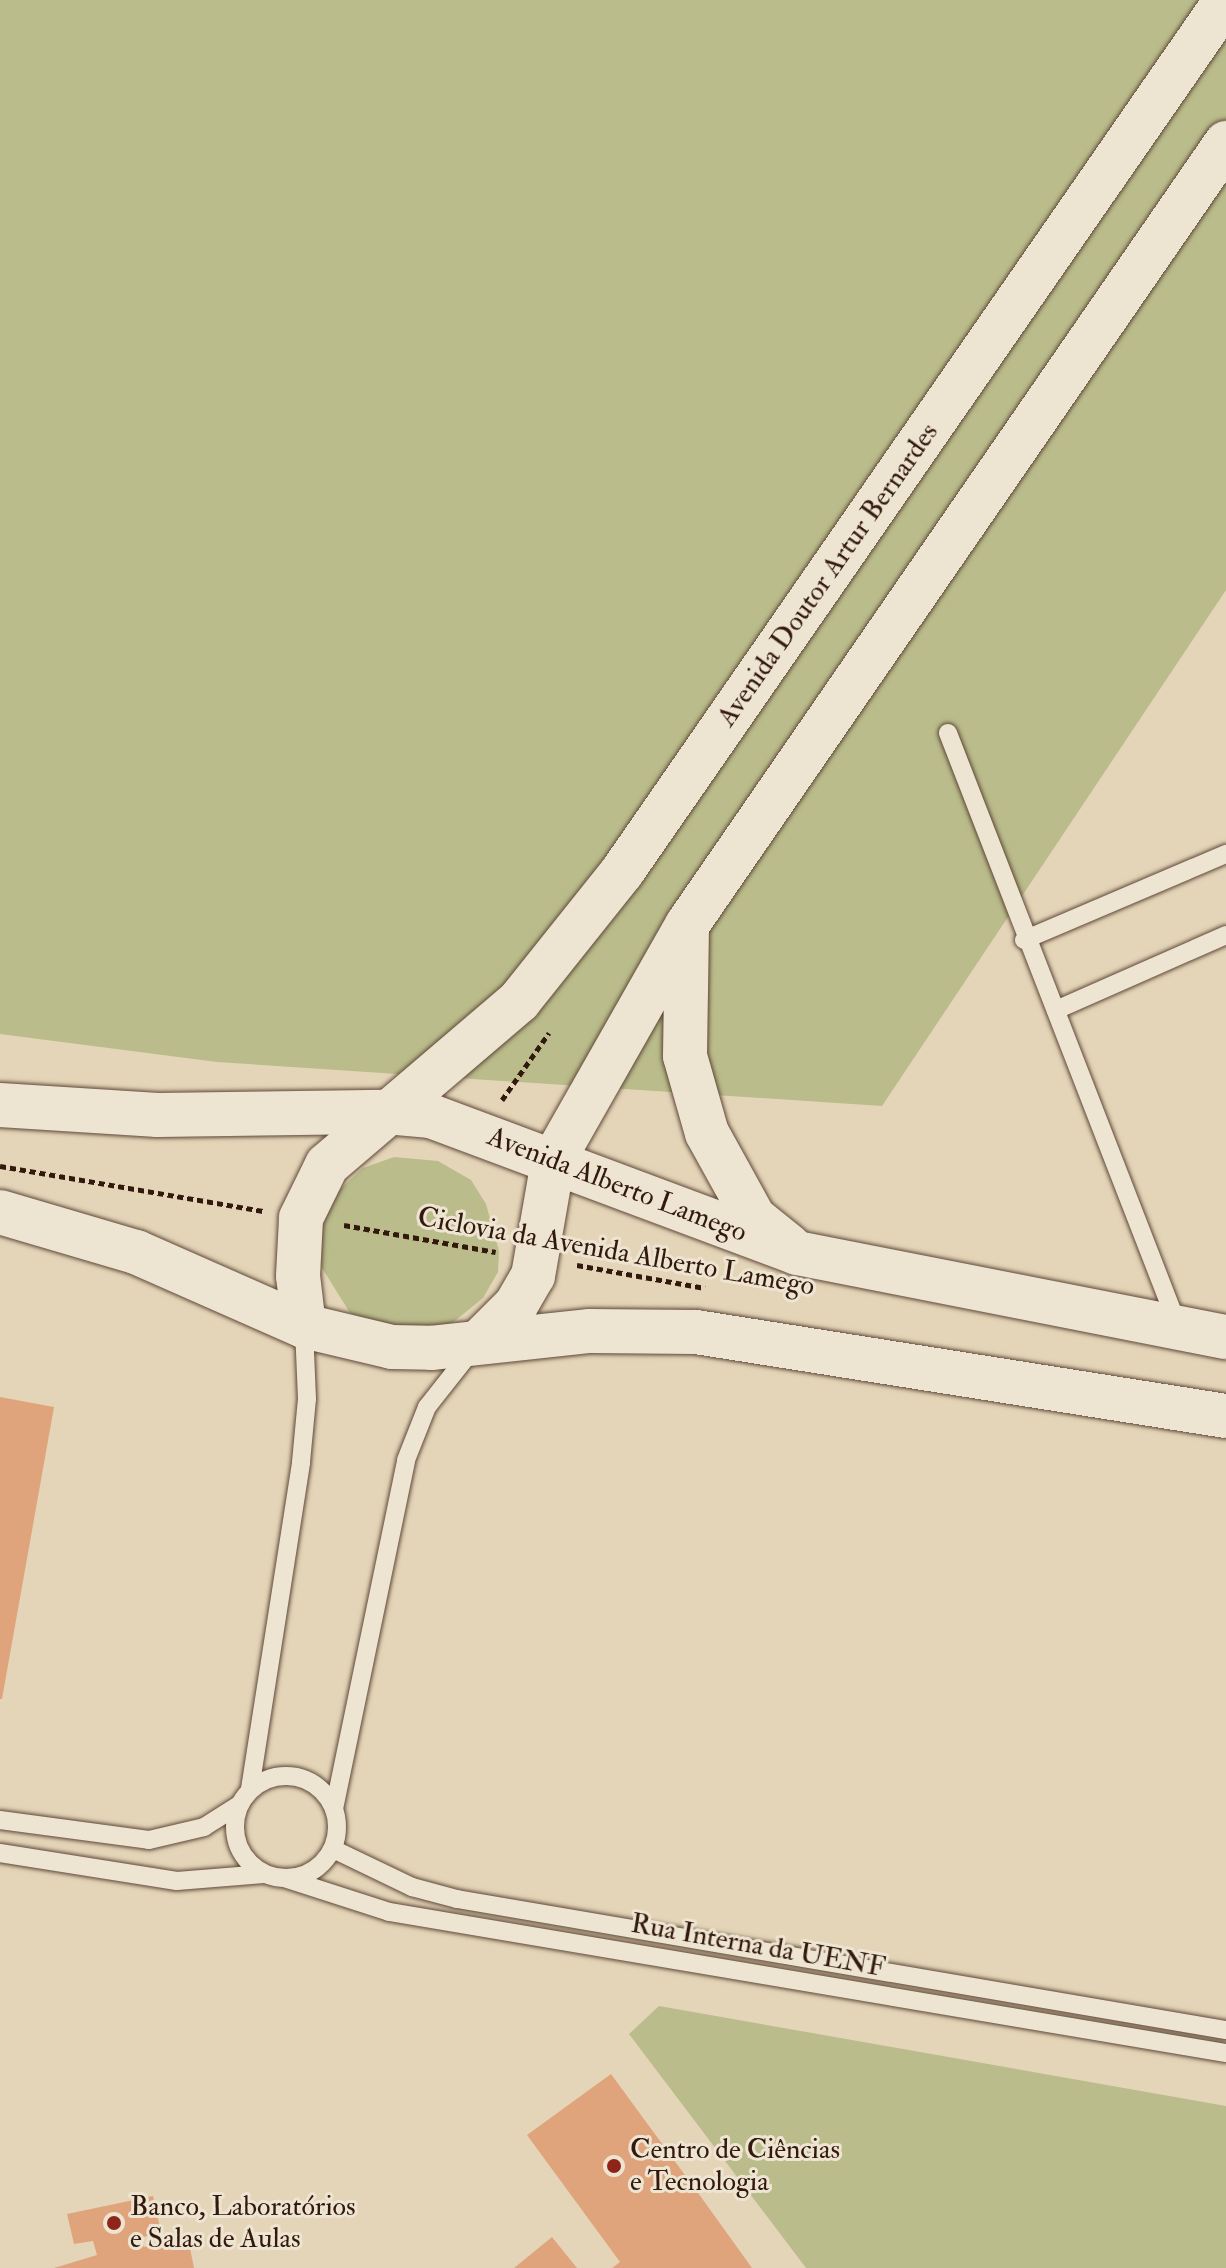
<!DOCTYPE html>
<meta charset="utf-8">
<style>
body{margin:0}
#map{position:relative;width:1226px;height:2268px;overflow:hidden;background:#e4d5b8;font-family:"IM FELL Double Pica",serif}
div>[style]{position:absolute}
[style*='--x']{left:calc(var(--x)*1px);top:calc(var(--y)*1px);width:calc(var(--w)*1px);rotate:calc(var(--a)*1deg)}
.green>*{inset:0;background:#babc8b}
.building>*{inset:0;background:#e0a47c}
.path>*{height:5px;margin-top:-2.5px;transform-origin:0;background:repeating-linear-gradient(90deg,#33190d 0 6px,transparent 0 10px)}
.roads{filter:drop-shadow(0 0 2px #5f4838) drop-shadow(0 0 2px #5f4838)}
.lane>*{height:18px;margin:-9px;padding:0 9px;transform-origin:9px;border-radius:9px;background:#ede4d1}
.lane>.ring{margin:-9px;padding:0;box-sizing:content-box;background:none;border:18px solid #ede4d1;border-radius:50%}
.secondary>*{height:44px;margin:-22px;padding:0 22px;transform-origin:22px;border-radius:22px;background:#ede4d1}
.dots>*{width:22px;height:22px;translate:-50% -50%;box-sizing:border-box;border:4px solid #ede4d1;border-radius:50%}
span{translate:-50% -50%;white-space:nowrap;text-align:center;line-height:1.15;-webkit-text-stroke:6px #ede4d1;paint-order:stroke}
.street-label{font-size:28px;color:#33190d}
.poi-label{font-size:28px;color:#33190d}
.left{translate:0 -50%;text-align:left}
</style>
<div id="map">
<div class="green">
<i style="clip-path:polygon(0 0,1226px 0,1226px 590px,882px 1106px,217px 1062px,0 1034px)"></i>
<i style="clip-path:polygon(394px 1157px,438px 1161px,471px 1180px,486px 1204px,499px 1251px,498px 1272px,483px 1298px,451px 1324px,414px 1330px,384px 1327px,350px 1313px,319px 1263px,320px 1224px,335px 1194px,363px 1168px)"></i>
<i style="clip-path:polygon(659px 2006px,1226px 2106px,1226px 2268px,806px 2268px,629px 2034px)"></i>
</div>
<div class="building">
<i style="clip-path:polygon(0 1397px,54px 1407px,2px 1699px,0 1699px)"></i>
<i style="clip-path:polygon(611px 2074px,701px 2197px,752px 2268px,612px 2268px,620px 2262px,527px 2135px)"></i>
<i style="clip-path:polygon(153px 2196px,161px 2232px,140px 2238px,144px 2247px,187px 2233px,194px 2268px,54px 2268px,97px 2255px,93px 2241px,74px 2244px,67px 2214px)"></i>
<i style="clip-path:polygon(552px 2237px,577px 2268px,514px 2268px)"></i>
</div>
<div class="path">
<i style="--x:502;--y:1100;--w:82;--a:-55"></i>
<i style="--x:0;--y:1166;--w:267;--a:9.7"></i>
<i style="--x:344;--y:1225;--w:154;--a:10.1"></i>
<i style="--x:577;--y:1265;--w:130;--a:10.2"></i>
</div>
<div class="roads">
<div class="lane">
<i style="--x:948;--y:733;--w:636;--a:68.8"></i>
<i style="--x:1024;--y:940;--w:220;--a:-23.1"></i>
<i style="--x:1056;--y:1010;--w:186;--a:-23.8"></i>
<i class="ring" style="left:235px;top:1776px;width:84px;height:84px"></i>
<i style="--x:250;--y:1789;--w:331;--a:-81.1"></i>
<i style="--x:301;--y:1462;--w:63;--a:-84.6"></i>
<i style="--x:307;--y:1399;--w:73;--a:-92.4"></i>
<i style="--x:334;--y:1809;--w:356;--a:-78.3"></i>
<i style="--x:406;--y:1460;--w:57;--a:-68.4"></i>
<i style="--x:427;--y:1407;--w:73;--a:-51.7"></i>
<i style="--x:0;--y:1820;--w:150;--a:7.6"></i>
<i style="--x:149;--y:1840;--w:57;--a:-13.3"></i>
<i style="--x:204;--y:1827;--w:41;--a:-32.2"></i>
<i style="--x:333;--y:1849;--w:88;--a:25.7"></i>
<i style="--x:412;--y:1887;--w:47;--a:14.9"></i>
<i style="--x:457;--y:1899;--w:780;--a:9.67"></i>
<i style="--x:0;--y:1853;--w:179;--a:9"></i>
<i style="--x:177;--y:1881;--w:87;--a:-4.6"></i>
<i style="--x:284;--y:1878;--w:110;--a:17.9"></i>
<i style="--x:389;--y:1912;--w:849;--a:9.56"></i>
</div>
<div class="secondary">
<i style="--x:687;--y:927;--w:129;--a:90.9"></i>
<i style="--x:685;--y:1056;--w:80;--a:74.1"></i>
<i style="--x:707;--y:1133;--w:97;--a:61.1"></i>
<i style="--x:754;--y:1218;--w:45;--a:38.7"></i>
<i style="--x:0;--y:1105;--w:158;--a:3.6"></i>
<i style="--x:158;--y:1115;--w:228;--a:-0.8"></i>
<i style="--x:386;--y:1112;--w:45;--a:5.1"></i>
<i style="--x:431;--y:1116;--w:391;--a:20.5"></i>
<i style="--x:797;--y:1253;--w:437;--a:11.1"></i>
<i style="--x:0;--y:1212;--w:142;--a:16.4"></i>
<i style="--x:136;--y:1252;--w:184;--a:23.8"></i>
<i style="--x:304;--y:1326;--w:90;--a:13.4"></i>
<i style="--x:392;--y:1347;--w:39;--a:1"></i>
<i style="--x:431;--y:1348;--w:160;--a:-6.1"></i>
<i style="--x:590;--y:1331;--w:106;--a:0.5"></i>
<i style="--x:696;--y:1332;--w:537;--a:9.01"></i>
<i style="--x:304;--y:1326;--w:50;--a:-96.8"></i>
<i style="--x:298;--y:1276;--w:58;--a:-87"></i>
<i style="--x:301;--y:1218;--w:59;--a:-63.9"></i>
<i style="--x:327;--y:1165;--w:253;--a:-40.5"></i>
<i style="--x:519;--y:1001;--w:165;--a:-51.4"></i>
<i style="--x:622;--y:872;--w:1061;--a:-55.29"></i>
<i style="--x:479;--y:1342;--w:52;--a:-45"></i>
<i style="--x:516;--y:1305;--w:34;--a:-60"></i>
<i style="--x:533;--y:1276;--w:117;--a:-80.1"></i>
<i style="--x:553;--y:1161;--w:271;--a:-60.4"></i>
<i style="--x:687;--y:925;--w:950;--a:-55.42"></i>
</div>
</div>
<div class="dots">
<i style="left:614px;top:2166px;background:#8f2418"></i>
<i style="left:114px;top:2223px;background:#8f2418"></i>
</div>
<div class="street-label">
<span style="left:828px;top:575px;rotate:-55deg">Avenida Doutor Artur Bernardes</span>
<span style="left:617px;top:1185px;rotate:21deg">Avenida Alberto Lamego</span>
<span style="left:616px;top:1252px;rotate:10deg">Ciclovia da Avenida Alberto Lamego</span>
<span style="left:758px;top:1946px;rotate:10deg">Rua Interna da UENF</span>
</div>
<div class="poi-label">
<span class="left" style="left:630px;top:2166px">Centro de Ciências<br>e Tecnologia</span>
<span class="left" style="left:130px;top:2223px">Banco, Laboratórios<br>e Salas de Aulas</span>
</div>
</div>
